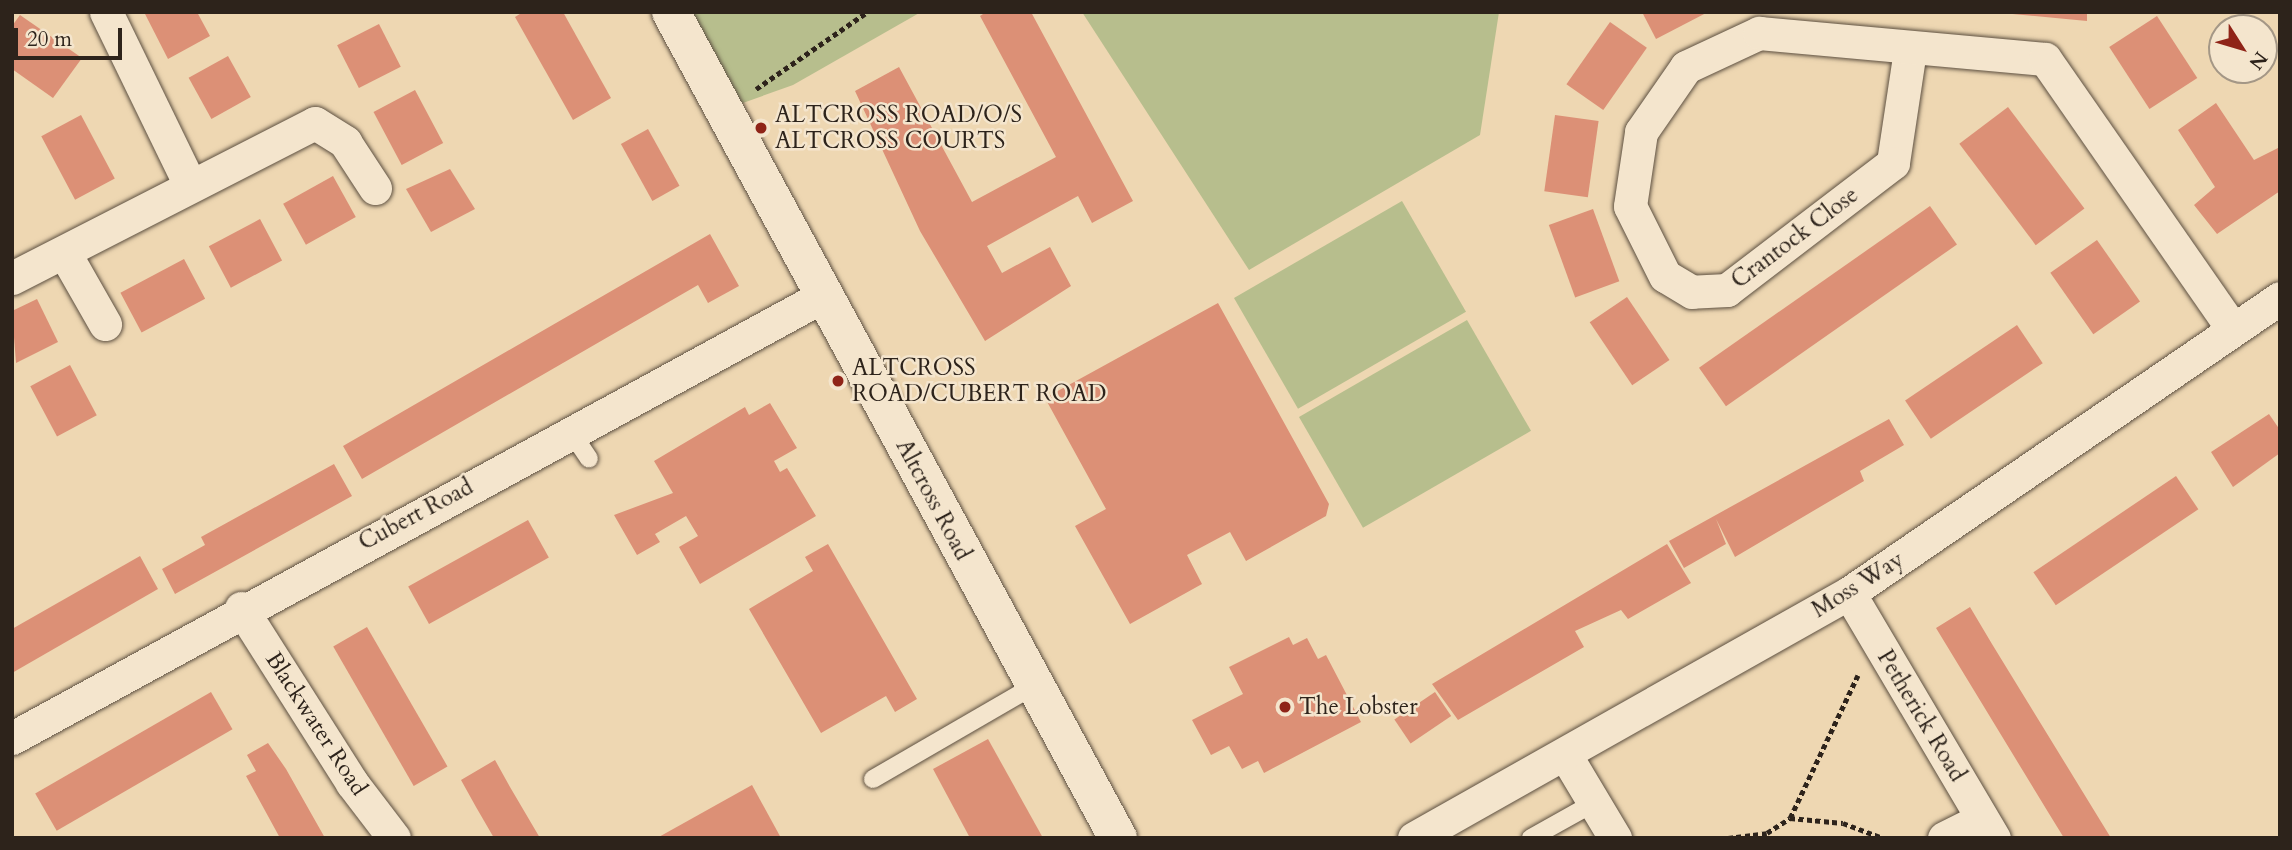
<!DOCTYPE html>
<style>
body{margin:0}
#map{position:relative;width:2292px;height:850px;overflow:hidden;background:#eed7b2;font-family:Cardo,serif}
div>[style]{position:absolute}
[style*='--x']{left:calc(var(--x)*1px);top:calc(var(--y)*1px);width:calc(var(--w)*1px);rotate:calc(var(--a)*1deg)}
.green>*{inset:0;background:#b7be8d;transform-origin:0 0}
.building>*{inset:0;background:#dc9076;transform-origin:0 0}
.path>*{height:4.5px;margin-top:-2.25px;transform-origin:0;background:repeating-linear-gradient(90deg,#2d231b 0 5px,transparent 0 8.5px)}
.roads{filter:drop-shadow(0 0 2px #5d5041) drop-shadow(0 0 2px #5d5041)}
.lane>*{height:18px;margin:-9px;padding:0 9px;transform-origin:9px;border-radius:9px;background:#f4e5cd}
.street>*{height:33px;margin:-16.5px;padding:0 16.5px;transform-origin:16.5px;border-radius:16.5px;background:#f4e5cd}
.secondary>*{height:38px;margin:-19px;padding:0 19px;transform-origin:19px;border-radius:19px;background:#f4e5cd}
.dots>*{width:19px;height:19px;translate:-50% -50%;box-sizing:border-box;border:4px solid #f4e5cd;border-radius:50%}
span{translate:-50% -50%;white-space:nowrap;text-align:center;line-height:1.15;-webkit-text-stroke:5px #f4e5cd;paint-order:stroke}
.poi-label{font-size:23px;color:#2d231b}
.left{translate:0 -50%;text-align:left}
.street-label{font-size:23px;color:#2d231b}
.frame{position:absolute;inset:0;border:14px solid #2d231b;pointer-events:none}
.north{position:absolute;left:2208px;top:14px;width:70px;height:70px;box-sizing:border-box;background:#f4e5cd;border:2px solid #a49786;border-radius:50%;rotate:127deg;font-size:19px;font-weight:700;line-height:28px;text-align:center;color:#2d231b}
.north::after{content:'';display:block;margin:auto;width:24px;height:32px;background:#8f2418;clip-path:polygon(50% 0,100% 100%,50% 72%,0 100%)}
.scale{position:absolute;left:14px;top:28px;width:108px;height:32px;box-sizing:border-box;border:4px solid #2d231b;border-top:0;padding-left:9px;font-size:21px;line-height:24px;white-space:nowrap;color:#2d231b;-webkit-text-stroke:5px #f4e5cd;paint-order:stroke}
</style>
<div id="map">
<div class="green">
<i style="clip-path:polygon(671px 12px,921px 12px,793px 85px,726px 109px)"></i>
<i style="clip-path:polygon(1082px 12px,1499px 12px,1480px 135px,1249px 270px)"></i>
<i style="left:1402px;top:201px;width:128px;height:194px;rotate:60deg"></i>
<i style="left:1467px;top:320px;width:128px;height:194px;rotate:60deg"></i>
</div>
<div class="building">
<i style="clip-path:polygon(144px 12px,197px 12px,210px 36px,168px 59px)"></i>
<i style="clip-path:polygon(523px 12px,563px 12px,611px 98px,573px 120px,515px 17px)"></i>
<i style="clip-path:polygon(986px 12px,1031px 12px,1133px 201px,1092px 223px,1078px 196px,987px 246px,1002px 273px,1050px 247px,1071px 286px,985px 341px,920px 231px,855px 91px,899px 67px,972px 202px,1056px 157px,980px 16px)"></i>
<i style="clip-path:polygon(1642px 12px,1708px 12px,1656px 39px)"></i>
<i style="clip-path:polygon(1991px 12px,2087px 12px,2087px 21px)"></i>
<i style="clip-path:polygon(20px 15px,82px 58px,53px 98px,12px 69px,12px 26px)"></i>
<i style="left:2157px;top:16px;width:74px;height:57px;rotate:57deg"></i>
<i style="left:1610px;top:22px;width:45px;height:76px;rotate:35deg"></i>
<i style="left:379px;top:24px;width:48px;height:47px;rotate:63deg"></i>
<i style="left:228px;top:56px;width:47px;height:45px;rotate:61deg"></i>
<i style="left:415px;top:90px;width:60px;height:47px;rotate:62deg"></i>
<i style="clip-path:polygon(2216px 103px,2254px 160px,2280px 147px,2280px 191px,2217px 234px,2194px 205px,2215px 187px,2178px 130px)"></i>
<i style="left:2008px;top:107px;width:127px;height:61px;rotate:53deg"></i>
<i style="left:81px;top:115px;width:72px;height:45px;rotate:62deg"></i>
<i style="left:1555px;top:115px;width:44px;height:77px;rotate:8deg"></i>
<i style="left:648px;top:129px;width:65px;height:31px;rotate:61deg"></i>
<i style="clip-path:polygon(450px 169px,475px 209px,431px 232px,406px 189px)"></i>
<i style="left:333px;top:176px;width:47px;height:57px;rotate:61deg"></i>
<i style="left:1930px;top:206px;width:47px;height:282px;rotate:55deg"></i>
<i style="left:1593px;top:209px;width:77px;height:47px;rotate:70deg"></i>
<i style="left:260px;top:219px;width:47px;height:58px;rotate:62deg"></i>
<i style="clip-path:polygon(710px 234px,739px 286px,708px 303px,698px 285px,362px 479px,343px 446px)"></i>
<i style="left:2097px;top:240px;width:75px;height:57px;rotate:55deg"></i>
<i style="left:184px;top:259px;width:45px;height:72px;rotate:62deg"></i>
<i style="left:1627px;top:297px;width:76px;height:45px;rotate:56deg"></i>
<i style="clip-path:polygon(37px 299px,58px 342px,16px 363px,12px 311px)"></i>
<i style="clip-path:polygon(1218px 303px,1329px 504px,1326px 516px,1246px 561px,1230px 532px,1187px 555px,1202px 584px,1130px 624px,1075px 526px,1106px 509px,1045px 398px)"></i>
<i style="left:2017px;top:325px;width:46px;height:135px;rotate:56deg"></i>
<i style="left:70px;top:365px;width:57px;height:45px;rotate:62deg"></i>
<i style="clip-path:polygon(770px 403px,797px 448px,774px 461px,780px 472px,787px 468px,816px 516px,700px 584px,679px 547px,698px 536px,686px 516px,655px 534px,660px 542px,637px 555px,614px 515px,673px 493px,654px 461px,745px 407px,749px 415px)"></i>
<i style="clip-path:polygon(2269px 414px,2280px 430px,2280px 453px,2233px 487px,2211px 452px)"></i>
<i style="clip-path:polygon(1889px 419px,1904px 445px,1860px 471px,1864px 481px,1735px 557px,1716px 519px,1726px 544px,1684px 568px,1669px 541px)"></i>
<i style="clip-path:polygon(334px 464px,352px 496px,175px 594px,162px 569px,205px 545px,201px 537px)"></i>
<i style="left:2176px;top:476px;width:40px;height:172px;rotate:56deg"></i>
<i style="left:528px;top:520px;width:43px;height:137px;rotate:61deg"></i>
<i style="clip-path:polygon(828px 544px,917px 699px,895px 712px,886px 696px,821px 733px,749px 609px,813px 571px,805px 557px)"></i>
<i style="clip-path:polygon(1667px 544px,1691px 583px,1628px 619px,1621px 610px,1575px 631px,1584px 647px,1458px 720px,1432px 684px)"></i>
<i style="clip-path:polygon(140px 556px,158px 589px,12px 673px,12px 629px)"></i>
<i style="clip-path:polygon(1970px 607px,1992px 644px,2111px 838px,2064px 838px,2048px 812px,1936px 628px)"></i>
<i style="left:367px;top:627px;width:161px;height:39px;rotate:60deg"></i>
<i style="clip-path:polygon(1289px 637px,1293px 645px,1307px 638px,1318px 659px,1326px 655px,1361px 722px,1264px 773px,1258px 761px,1242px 769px,1229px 746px,1211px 755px,1192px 720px,1243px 694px,1229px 667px)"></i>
<i style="left:211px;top:692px;width:43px;height:203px;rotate:60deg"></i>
<i style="left:1435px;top:692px;width:29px;height:49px;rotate:56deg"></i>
<i style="clip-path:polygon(988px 739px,1043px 838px,970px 838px,933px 769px)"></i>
<i style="clip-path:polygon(268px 743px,286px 769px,325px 838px,280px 838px,246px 776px,256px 771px,247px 755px)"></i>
<i style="clip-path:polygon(495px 760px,510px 787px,540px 838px,494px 838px,476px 807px,461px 780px)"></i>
<i style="clip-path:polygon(752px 785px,781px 838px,657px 838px)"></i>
</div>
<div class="path">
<i style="--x:756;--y:89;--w:135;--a:-34.7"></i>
<i style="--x:1790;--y:818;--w:158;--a:-64.6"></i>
<i style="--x:1728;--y:838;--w:39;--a:-7"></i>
<i style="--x:1767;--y:833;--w:27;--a:-33"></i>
<i style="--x:1790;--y:818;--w:53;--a:5.4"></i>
<i style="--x:1843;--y:823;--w:43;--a:20.6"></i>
</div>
<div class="roads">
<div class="lane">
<i style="--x:571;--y:432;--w:32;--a:56"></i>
<i style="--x:873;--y:779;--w:184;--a:-30.1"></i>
<i style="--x:1531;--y:838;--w:72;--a:-29.1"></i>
</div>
<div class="street">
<i style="--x:106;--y:12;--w:192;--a:64.1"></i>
<i style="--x:1910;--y:50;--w:114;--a:98.6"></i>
<i style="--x:1893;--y:163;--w:209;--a:142.6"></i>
<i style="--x:1727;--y:290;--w:35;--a:177"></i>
<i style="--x:1692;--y:292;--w:31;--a:-149"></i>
<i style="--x:1665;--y:276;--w:78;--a:-116.6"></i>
<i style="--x:1630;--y:206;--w:75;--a:-81.5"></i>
<i style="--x:1641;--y:132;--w:79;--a:-55.3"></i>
<i style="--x:1686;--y:67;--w:81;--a:-25"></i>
<i style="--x:1759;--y:33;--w:287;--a:5.2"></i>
<i style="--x:2045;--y:59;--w:329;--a:55.2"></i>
<i style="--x:64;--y:252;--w:83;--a:60.3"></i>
<i style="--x:12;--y:278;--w:340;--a:-27.1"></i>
<i style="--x:315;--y:123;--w:36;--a:32"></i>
<i style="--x:345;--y:142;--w:55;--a:56.9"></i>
<i style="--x:1849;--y:593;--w:285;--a:59.4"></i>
<i style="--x:241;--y:608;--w:207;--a:57.6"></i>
<i style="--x:352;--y:783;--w:69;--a:52.6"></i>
<i style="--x:12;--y:738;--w:924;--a:-28.59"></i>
<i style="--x:1566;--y:756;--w:96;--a:59.1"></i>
<i style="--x:1414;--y:838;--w:499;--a:-29.4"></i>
<i style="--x:1849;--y:593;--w:522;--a:-34.39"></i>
<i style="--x:1944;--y:838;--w:42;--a:-26.6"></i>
</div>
<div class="secondary">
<i style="--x:671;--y:12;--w:939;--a:61.58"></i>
</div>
</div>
<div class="dots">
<i style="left:761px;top:128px;background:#8f2418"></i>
<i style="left:838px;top:381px;background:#8f2418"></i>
<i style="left:1285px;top:707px;background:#8f2418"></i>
</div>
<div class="poi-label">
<span class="left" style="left:775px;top:128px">ALTCROSS ROAD/O/S<br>ALTCROSS COURTS</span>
<span class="left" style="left:852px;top:381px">ALTCROSS<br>ROAD/CUBERT ROAD</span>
<span class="left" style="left:1299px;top:707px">The Lobster</span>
</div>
<div class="street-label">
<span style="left:1795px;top:238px;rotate:-37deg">Crantock Close</span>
<span style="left:933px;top:500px;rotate:62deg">Altcross Road</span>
<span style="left:416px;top:515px;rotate:-28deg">Cubert Road</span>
<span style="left:1858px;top:585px;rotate:-32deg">Moss Way</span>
<span style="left:1921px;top:716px;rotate:59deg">Petherick Road</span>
<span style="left:316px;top:724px;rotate:57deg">Blackwater Road</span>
</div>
<div class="frame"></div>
<div class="north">N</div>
<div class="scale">20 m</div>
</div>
